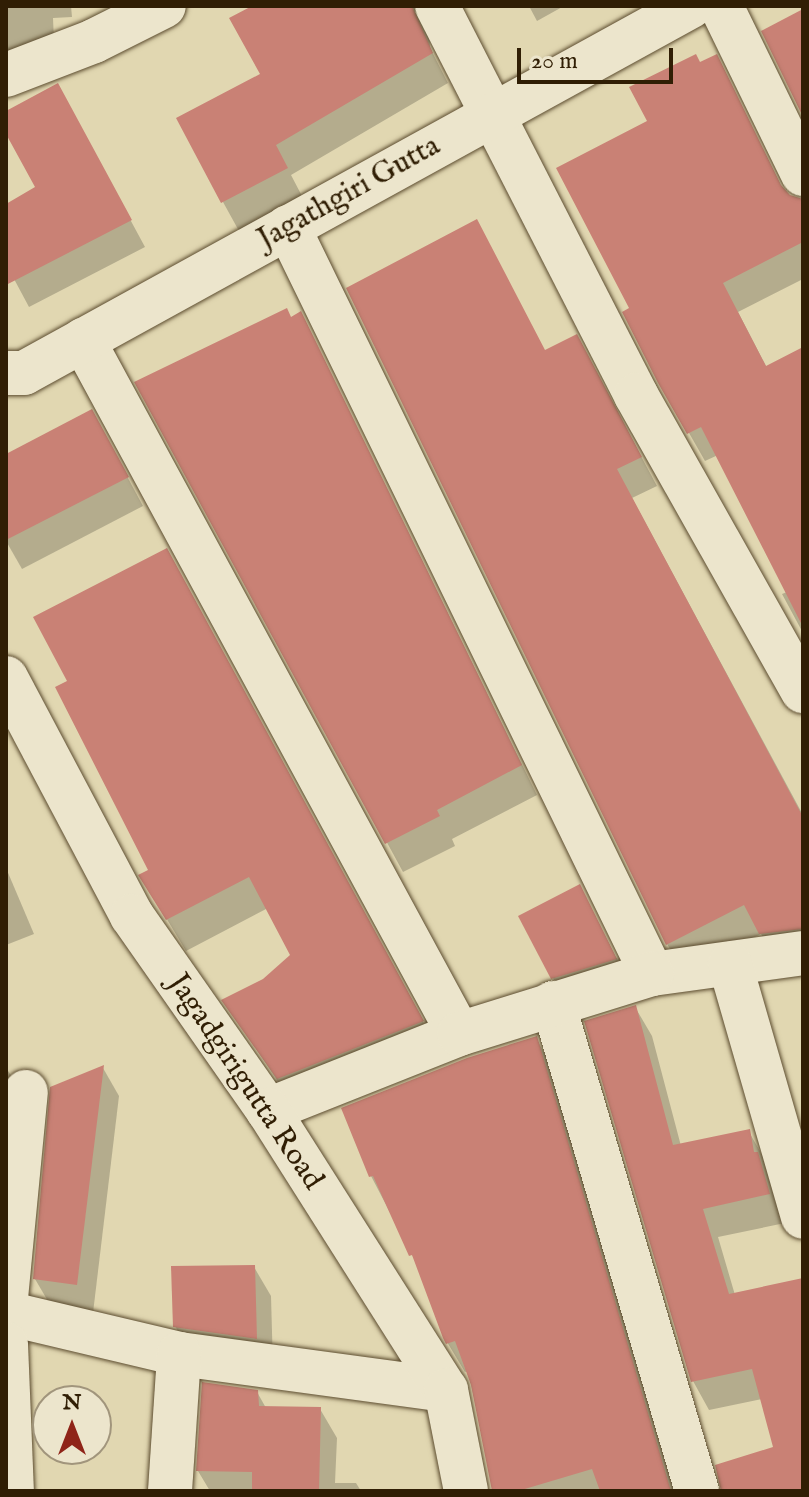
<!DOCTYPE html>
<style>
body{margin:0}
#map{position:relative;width:809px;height:1497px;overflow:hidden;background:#e1d7b1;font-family:"IM FELL English",serif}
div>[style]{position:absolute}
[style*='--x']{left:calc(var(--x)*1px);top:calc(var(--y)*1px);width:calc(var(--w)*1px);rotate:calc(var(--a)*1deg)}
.shadow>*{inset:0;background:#0003}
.building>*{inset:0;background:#c98175}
.roads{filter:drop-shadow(0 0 2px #5c4c2f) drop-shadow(0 0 2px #5c4c2f)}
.street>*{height:44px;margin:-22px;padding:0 22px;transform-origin:22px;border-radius:22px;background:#ece5cc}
.secondary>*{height:44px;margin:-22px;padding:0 22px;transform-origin:22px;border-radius:22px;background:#ece5cc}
span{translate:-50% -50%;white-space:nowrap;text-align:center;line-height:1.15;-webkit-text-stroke:6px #ece5cc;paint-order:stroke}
.street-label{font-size:30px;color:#301e04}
.frame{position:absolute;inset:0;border:8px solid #301e04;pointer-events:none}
.north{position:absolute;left:32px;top:1385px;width:80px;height:80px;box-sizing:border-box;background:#ece5cc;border:2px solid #a1957c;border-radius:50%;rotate:0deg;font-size:22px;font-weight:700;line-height:32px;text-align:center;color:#301e04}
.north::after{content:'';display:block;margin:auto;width:28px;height:36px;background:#8f2418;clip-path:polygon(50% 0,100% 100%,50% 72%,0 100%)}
.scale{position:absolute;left:517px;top:48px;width:156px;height:36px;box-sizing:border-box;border:4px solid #301e04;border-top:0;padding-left:10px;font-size:24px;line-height:28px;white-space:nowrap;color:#301e04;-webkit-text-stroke:6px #ece5cc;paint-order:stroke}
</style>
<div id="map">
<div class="shadow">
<i style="clip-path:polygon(6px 6px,71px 6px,72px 17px,53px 18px,55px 65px,6px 75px)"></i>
<i style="clip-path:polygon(256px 6px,416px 6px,429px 30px,430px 48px,448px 83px,291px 175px,303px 198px,239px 231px,223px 202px,263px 75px)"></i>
<i style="clip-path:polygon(529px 6px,564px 6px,537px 21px)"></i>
<i style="clip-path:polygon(716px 57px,785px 194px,803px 200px,803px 279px,738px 312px,767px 368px,803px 349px,803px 633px,782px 594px,787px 592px,718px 455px,705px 461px,660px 382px,632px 309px,650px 122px,700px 65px)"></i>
<i style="clip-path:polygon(72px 112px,145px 247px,29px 307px,6px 264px,6px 206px,37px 188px,6px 130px,6px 113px)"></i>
<i style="clip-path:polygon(301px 314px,537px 795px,452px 839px,455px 846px,403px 872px,137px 383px)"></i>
<i style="clip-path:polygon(546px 352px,592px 365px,657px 486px,632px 498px,803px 815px,803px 959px,777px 962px,761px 934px,684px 972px,667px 944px)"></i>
<i style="clip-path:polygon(108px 441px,143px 506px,22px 569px,6px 541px,6px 456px)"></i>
<i style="clip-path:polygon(184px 582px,440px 1053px,297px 1110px,224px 1001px,264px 980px,292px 956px,268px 908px,186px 951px,141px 876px,151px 871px,70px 682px)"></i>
<i style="clip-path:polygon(6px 868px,34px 934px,6px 945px)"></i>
<i style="clip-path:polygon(579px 886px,632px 988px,570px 1007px,553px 978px)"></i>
<i style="clip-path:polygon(635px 1007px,652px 1036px,681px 1146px,749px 1132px,765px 1160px,785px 1223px,718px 1237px,735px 1295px,803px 1280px,803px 1491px,722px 1491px,775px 1448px,762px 1399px,709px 1410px,693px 1381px)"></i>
<i style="clip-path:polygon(536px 1038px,552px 1067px,677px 1491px,495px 1491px,468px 1371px,465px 1372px,444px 1337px,420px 1270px,371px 1176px)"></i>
<i style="clip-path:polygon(6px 1068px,26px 1097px,6px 1197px)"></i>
<i style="clip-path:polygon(103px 1068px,119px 1096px,93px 1313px,52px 1308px,35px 1279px)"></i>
<i style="clip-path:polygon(254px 1267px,271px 1296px,273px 1368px,192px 1356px,175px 1326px)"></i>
<i style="clip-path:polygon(257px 1392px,266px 1408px,320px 1409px,337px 1438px,335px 1483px,356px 1483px,361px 1491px,210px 1491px,198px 1471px)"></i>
</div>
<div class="building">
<i style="clip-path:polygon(252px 6px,412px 6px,433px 53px,276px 145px,288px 168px,221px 203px,176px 118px,260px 74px,229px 18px)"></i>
<i style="clip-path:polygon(803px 9px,803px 117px,761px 31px)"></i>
<i style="clip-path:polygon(696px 54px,700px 62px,717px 54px,781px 185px,790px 195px,803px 199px,803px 242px,723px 283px,766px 366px,803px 347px,803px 627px,701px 427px,687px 434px,658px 383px,622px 312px,629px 308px,556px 168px,647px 121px,629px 87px)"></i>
<i style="clip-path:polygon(58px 83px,132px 220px,6px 285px,6px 204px,35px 187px,6px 134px,6px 111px)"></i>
<i style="clip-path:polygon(477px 219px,545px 350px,577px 334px,642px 457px,617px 469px,803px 817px,803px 929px,759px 934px,744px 905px,666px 945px,346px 288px)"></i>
<i style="clip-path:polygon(287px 308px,291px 317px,301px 311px,522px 765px,437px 810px,440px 816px,385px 844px,134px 382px)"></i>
<i style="clip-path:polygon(92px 409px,129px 477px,6px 540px,6px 454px)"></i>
<i style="clip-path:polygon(167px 548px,424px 1021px,277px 1079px,221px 1000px,263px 979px,290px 955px,249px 877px,166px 920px,138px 875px,148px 870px,55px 687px,67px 681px,33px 617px)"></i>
<i style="clip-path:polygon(580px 884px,617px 959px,551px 979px,518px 916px)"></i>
<i style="clip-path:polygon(636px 1005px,673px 1145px,750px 1129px,754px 1152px,758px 1152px,770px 1194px,703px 1209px,729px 1294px,803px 1278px,803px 1491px,721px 1491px,715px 1465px,773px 1447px,752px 1369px,691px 1382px,584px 1021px)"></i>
<i style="clip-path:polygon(537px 1036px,671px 1491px,600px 1491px,592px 1469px,518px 1491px,492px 1491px,471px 1385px,455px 1341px,446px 1344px,443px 1338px,412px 1255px,409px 1256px,373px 1176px,369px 1177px,341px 1108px,467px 1058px)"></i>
<i style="clip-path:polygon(104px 1065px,77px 1285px,33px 1279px,50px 1087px)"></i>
<i style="clip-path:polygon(255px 1265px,257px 1339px,173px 1327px,171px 1266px)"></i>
<i style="clip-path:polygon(202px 1382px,258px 1390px,259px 1406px,321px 1407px,319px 1491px,252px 1491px,252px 1472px,196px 1471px)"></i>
</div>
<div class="roads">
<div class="street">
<i style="--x:437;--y:6;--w:437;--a:62.9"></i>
<i style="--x:636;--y:395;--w:340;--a:60.6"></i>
<i style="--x:721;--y:6;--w:187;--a:64"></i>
<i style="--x:6;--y:75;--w:94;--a:-21.1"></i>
<i style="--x:94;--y:41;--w:78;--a:-26.6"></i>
<i style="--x:288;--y:227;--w:831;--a:64.02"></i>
<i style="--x:652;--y:974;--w:152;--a:-7.9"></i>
<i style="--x:83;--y:340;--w:789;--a:61.55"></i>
<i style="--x:730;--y:964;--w:263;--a:73.9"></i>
<i style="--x:553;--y:1003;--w:509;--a:73.56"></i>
<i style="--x:268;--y:1110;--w:206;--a:-21.7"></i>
<i style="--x:459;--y:1034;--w:202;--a:-17.3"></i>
<i style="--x:6;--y:1298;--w:207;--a:-84.5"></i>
<i style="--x:6;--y:1313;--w:178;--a:13.3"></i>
<i style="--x:179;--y:1354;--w:269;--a:7.7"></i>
<i style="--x:6;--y:1344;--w:147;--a:87.7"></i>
<i style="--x:170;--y:1491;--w:137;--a:-86.2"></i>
</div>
<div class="secondary">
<i style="--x:6;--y:373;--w:18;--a:0"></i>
<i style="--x:24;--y:373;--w:761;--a:-28.82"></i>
<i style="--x:6;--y:678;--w:269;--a:62.1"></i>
<i style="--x:132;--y:916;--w:237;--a:55"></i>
<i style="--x:268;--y:1110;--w:332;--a:57.6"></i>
<i style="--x:446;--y:1390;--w:103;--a:78.8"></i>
</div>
</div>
<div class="street-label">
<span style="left:349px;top:193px;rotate:-29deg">Jagathgiri Gutta</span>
<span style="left:245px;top:1082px;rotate:56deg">Jagadgirigutta Road</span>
</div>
<div class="frame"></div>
<div class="north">N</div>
<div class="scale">20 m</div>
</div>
